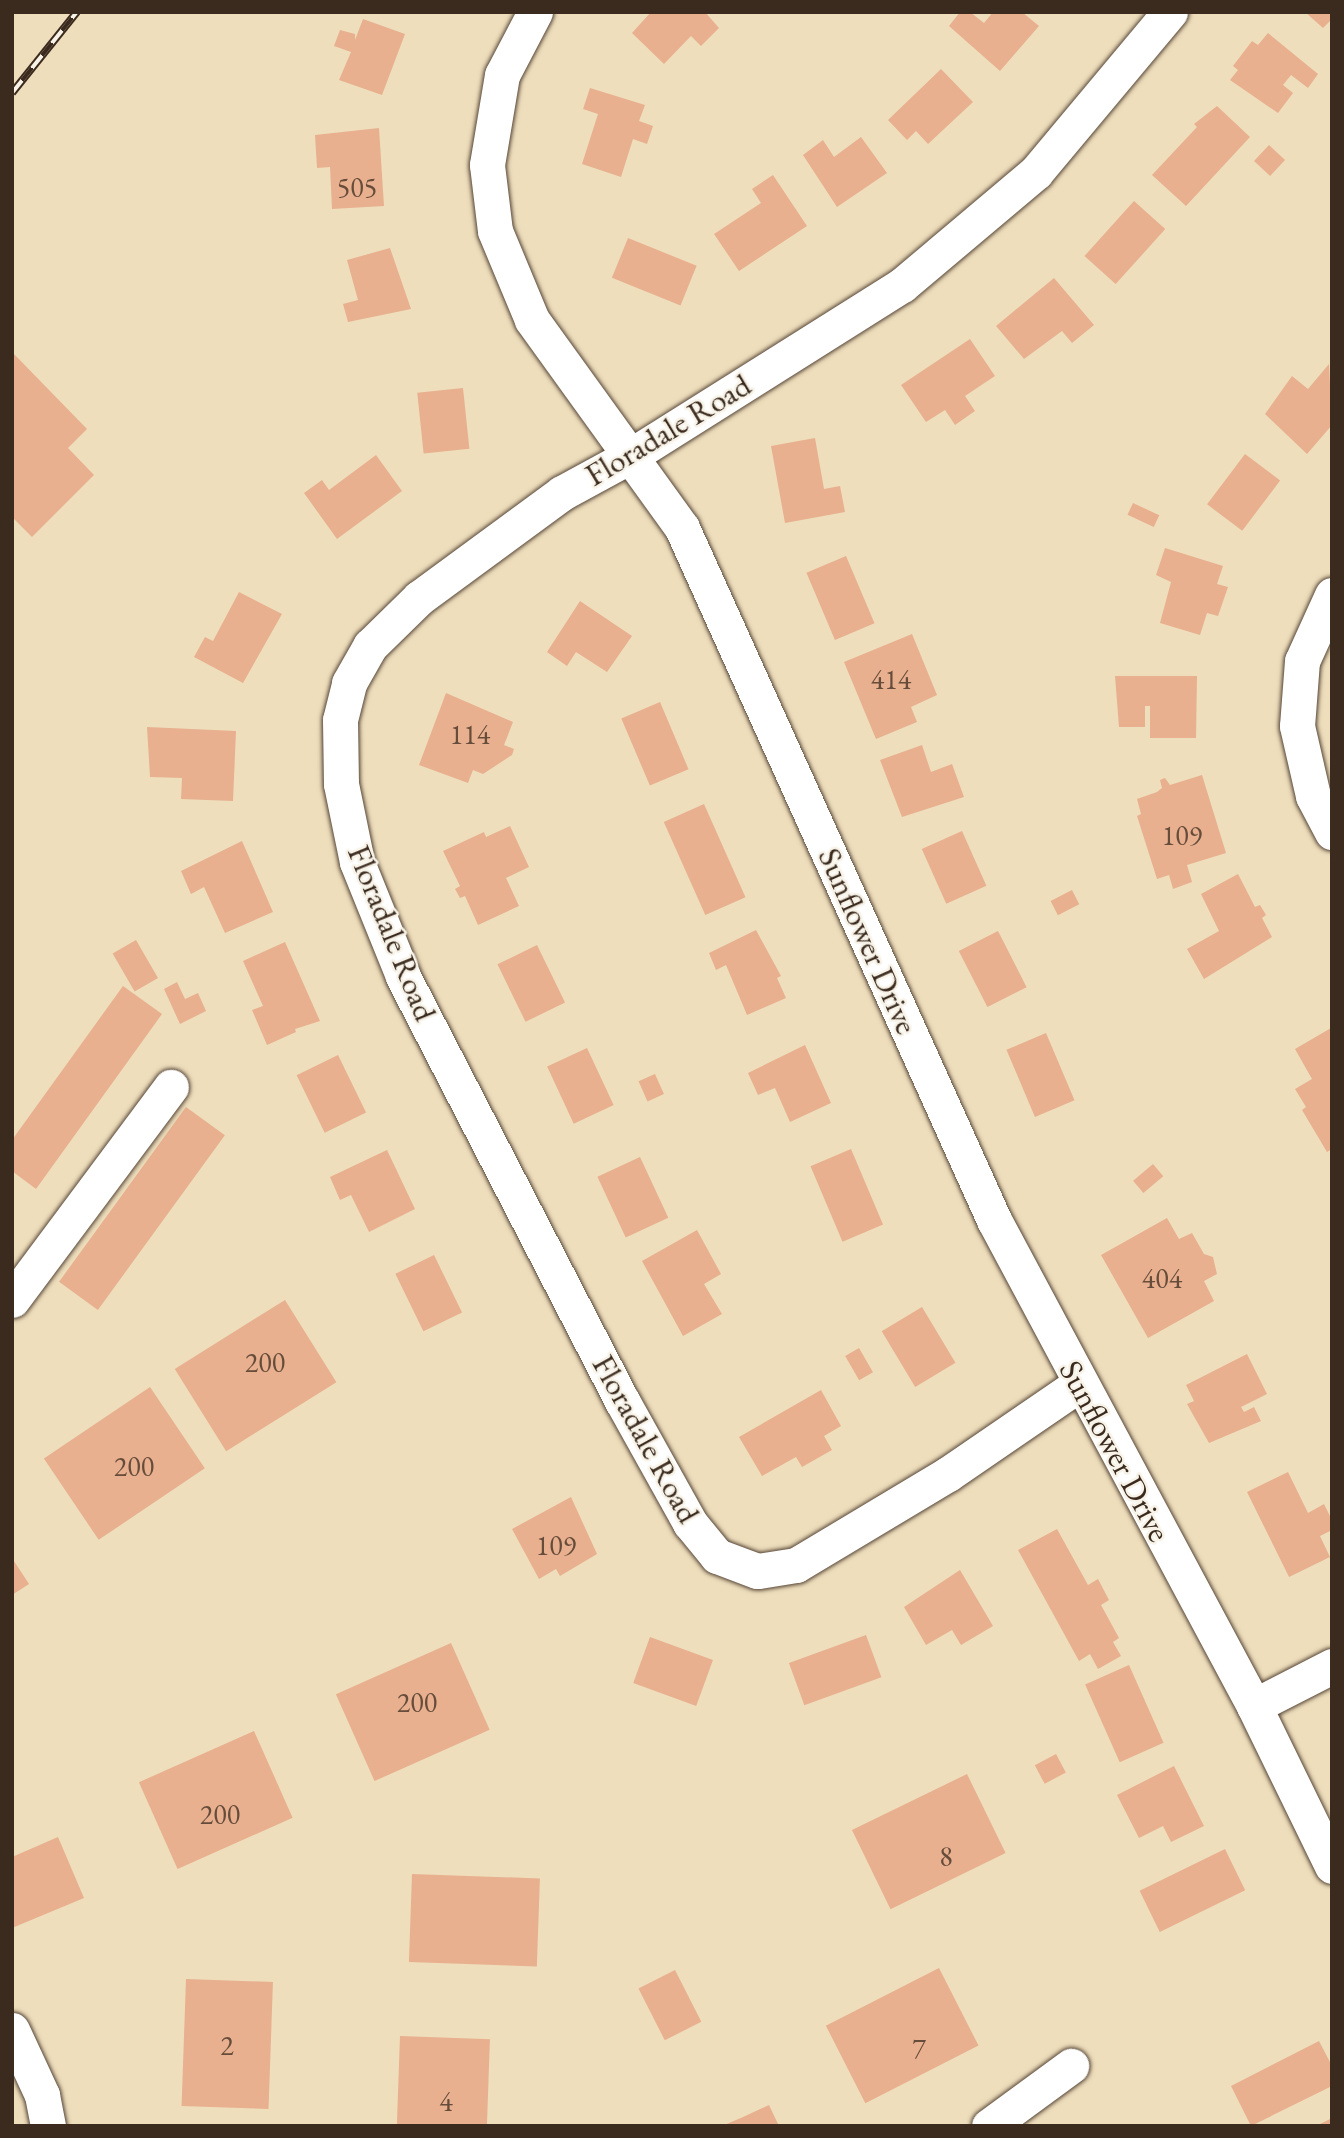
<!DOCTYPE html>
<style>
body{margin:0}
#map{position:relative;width:1344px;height:2138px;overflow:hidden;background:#eedebc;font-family:"EB Garamond",serif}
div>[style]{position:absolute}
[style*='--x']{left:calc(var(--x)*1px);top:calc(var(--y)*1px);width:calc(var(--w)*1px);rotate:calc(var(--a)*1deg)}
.building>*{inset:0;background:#e8b08f;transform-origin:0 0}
.roads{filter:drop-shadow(0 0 2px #564536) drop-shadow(0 0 2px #564536)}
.minor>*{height:35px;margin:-17.5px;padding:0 17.5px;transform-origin:17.5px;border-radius:17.5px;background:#fff}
.rail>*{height:8px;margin-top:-4px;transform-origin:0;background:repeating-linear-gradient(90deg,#f7f3e8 0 16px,#3b2a1e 0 32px);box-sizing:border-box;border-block:2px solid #3b2a1e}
span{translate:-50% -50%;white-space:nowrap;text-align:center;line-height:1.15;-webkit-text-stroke:5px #f7f3e8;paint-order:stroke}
.number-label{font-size:28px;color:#664c3a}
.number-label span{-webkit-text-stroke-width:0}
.street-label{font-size:32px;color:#3b2a1e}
.frame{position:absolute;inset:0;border:14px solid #3b2a1e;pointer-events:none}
</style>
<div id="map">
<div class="building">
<i style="clip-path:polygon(651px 12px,705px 12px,719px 28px,701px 46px,691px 36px,664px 64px,632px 33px)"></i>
<i style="clip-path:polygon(960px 12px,970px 12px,984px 23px,993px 12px,1022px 12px,1039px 26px,1000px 71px,949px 26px)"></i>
<i style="clip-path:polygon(1305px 12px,1332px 12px,1332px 19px,1323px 28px)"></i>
<i style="clip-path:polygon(363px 19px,405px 34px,382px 95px,339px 80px,351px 52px,334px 46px,340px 30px,355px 34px,355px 40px)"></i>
<i style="clip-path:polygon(1268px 33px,1318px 74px,1308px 88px,1291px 75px,1283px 85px,1293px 93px,1278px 113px,1230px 80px,1238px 70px,1233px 66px,1252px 41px,1258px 45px)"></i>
<i style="clip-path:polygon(941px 69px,973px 102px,928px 144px,916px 131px,907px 140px,888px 120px)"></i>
<i style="clip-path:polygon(590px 88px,645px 105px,639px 121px,653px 126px,647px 144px,633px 139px,621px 177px,582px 164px,598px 114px,583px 109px)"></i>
<i style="clip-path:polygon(1217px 106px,1250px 137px,1186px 206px,1152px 175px,1197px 127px,1194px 124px)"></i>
<i style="clip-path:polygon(379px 128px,384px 206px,332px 209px,330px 167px,317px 168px,315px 135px)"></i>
<i style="clip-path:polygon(861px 137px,887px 173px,837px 207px,803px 155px,823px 140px,834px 157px)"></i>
<i style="left:1269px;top:145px;width:22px;height:22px;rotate:43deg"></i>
<i style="clip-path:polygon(773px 175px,807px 226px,739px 271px,714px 234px,761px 203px,752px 189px)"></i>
<i style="left:1134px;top:201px;width:42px;height:74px;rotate:42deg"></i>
<i style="left:628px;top:238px;width:74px;height:43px;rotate:22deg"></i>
<i style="clip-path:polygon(390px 248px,411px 309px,348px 322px,343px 304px,358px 300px,347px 260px)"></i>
<i style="clip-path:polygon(1054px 278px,1094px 325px,1072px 343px,1062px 331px,1024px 359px,996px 326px)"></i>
<i style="clip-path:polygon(970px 339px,995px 376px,965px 396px,975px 411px,955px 425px,945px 410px,926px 422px,901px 385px)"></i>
<i style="clip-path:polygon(12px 352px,87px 429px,68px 448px,94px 475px,32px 537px,12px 517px)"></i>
<i style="clip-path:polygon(1329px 364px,1332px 425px,1307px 454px,1265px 414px,1292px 376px,1308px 389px)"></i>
<i style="left:463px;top:388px;width:61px;height:46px;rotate:84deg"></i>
<i style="clip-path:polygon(815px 438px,824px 489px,840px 486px,845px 512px,785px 523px,771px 446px)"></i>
<i style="left:1245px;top:454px;width:44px;height:63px;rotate:37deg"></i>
<i style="clip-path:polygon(376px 455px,402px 491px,337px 539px,304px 493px,322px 480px,329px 490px)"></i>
<i style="left:1133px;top:503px;width:29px;height:13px;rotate:25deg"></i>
<i style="clip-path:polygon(1165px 548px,1223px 566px,1217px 584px,1228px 587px,1218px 616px,1207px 613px,1200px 635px,1160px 623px,1171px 582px,1156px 575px)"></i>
<i style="left:846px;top:556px;width:73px;height:43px;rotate:67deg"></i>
<i style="clip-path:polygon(239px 592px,282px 614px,243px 683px,194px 657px,205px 637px,213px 641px)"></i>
<i style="clip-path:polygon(580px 601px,632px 636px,607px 672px,576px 652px,567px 666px,547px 652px)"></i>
<i style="clip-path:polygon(912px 634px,937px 695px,911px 707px,917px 722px,876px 739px,844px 662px)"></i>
<i style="clip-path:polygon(1115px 676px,1197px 676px,1196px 738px,1150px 738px,1150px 706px,1145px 706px,1145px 727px,1119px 727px)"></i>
<i style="clip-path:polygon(446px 693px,513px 722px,504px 745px,514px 749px,512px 755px,483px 774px,473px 770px,468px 783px,419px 765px)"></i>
<i style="left:660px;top:702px;width:73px;height:42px;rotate:67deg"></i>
<i style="clip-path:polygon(147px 727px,236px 731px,233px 801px,181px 799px,182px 778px,150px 777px)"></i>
<i style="clip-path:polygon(922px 745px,931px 772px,952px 764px,964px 797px,902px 817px,880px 760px)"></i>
<i style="clip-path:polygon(1202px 775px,1226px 853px,1187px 865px,1192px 882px,1173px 889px,1169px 875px,1157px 879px,1137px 816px,1141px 814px,1137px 799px,1157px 792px,1162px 788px,1160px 780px,1165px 778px,1170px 785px)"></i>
<i style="left:704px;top:804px;width:102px;height:44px;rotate:66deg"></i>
<i style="clip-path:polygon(510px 826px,529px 867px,506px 878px,519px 906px,478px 925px,465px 896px,460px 898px,455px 889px,460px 886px,443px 851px,484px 832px,486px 837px)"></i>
<i style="left:962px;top:831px;width:60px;height:44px;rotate:66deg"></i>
<i style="clip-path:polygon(242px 841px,273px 912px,225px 933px,204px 887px,191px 894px,181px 871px)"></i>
<i style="clip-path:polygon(1238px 874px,1255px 907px,1260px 905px,1266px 915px,1262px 918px,1272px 937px,1204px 979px,1187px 949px,1219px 931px,1201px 894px)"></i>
<i style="left:1072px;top:890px;width:16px;height:24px;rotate:63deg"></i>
<i style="clip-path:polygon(756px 930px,781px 976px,777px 978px,786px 998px,747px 1015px,726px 965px,716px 970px,709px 953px)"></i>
<i style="left:998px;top:931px;width:63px;height:44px;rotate:63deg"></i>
<i style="left:136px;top:940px;width:44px;height:27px;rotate:60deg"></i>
<i style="clip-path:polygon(285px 942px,320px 1021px,295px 1029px,296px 1032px,267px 1045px,252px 1010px,263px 1006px,243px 961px)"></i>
<i style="left:537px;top:945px;width:64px;height:44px;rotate:64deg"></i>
<i style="clip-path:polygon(177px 982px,185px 999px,198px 993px,206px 1011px,180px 1024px,164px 989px)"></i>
<i style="clip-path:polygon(123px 986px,162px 1014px,36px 1189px,12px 1171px,12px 1140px)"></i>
<i style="clip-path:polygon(1331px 1028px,1332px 1149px,1327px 1152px,1302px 1110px,1306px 1107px,1295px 1089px,1312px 1079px,1295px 1049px)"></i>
<i style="left:1046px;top:1033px;width:73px;height:43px;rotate:67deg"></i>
<i style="clip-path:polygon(805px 1045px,831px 1103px,790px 1122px,775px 1088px,758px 1095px,748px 1073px)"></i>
<i style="left:587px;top:1048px;width:63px;height:44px;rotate:65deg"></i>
<i style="left:338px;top:1055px;width:64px;height:46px;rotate:64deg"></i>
<i style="left:655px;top:1074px;width:22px;height:18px;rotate:66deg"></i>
<i style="left:186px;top:1107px;width:48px;height:216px;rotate:36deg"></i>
<i style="left:851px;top:1149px;width:82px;height:44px;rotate:67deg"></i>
<i style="clip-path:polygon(387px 1150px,415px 1209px,369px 1232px,351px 1195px,340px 1200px,330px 1177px)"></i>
<i style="left:640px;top:1157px;width:67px;height:47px;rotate:65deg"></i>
<i style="left:1153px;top:1164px;width:16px;height:26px;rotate:50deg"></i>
<i style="clip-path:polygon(1167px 1218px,1179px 1239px,1192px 1233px,1204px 1254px,1213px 1257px,1217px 1274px,1204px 1281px,1214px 1301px,1148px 1338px,1101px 1255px)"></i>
<i style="clip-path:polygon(697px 1230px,721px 1274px,704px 1284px,722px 1314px,683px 1336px,642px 1261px)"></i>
<i style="left:434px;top:1255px;width:64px;height:43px;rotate:64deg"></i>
<i style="left:285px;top:1300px;width:97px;height:130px;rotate:58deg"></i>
<i style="left:922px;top:1307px;width:65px;height:47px;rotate:59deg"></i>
<i style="left:859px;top:1348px;width:28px;height:16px;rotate:60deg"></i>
<i style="clip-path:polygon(1247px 1354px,1267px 1394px,1241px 1407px,1244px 1412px,1254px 1407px,1261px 1421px,1209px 1443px,1187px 1404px,1194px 1401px,1186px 1385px)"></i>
<i style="left:150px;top:1387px;width:98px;height:128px;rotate:56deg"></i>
<i style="clip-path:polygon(821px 1390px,841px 1426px,824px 1436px,832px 1450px,802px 1467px,796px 1457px,762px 1476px,739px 1437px)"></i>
<i style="clip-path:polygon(1288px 1472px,1308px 1513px,1324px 1504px,1332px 1520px,1332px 1530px,1320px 1536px,1330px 1557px,1289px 1577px,1247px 1492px)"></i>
<i style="clip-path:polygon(571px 1497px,597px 1554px,560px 1576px,556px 1569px,539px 1579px,512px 1529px)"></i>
<i style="clip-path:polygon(1057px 1529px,1088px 1585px,1098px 1579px,1109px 1600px,1101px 1605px,1119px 1638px,1113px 1642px,1121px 1656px,1098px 1669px,1090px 1654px,1079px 1661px,1018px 1550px)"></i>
<i style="clip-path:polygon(12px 1558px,29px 1584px,12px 1595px)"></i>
<i style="clip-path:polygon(960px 1570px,993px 1626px,961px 1645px,952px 1630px,926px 1645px,904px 1607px)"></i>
<i style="left:866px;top:1635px;width:45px;height:82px;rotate:70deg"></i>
<i style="left:650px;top:1637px;width:67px;height:49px;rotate:20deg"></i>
<i style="left:451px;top:1643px;width:95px;height:126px;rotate:66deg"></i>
<i style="left:1129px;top:1665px;width:85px;height:48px;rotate:66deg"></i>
<i style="left:254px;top:1731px;width:95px;height:126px;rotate:66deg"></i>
<i style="left:1056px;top:1754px;width:21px;height:24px;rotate:62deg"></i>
<i style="clip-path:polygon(1174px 1766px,1204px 1826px,1171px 1842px,1163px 1826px,1139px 1838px,1117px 1795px)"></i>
<i style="left:967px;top:1774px;width:88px;height:128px;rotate:64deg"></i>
<i style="clip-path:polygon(58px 1837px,84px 1898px,12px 1928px,12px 1857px)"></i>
<i style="left:1225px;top:1849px;width:46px;height:95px;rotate:64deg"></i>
<i style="left:412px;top:1874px;width:128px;height:88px;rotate:2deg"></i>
<i style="left:939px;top:1968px;width:87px;height:127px;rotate:63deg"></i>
<i style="left:675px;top:1970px;width:58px;height:41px;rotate:63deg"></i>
<i style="left:186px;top:1979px;width:87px;height:127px;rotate:2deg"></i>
<i style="left:400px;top:2036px;width:90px;height:90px;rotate:2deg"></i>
<i style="clip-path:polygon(1319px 2041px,1332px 2066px,1332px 2086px,1251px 2126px,1231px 2086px)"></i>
<i style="clip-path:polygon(769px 2105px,779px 2126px,722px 2126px,743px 2117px)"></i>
<i style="clip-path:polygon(1332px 2118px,1332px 2126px,1316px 2126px)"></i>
</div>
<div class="roads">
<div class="minor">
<i style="--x:535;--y:12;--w:71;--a:117.6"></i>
<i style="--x:502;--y:75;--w:91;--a:99.5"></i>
<i style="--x:487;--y:165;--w:66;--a:83.1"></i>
<i style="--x:495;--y:231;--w:96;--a:67.4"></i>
<i style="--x:532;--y:320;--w:256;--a:54.2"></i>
<i style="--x:682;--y:528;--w:759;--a:65.73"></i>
<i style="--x:994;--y:1220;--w:551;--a:61.85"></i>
<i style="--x:1254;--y:1706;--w:178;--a:64"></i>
<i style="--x:1332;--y:595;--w:72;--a:114.4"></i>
<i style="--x:1302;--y:661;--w:65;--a:94.4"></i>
<i style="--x:1297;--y:726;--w:72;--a:77.1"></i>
<i style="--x:1313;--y:796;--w:41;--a:62.2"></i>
<i style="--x:12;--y:1300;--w:266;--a:-53.3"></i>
<i style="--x:1078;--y:1385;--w:158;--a:145.6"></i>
<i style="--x:948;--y:1474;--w:177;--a:149.1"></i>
<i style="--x:796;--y:1565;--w:39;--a:171"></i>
<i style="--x:757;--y:1571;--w:43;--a:-159.4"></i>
<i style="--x:717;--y:1556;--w:43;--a:-129.3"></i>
<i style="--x:690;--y:1523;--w:140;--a:-119.1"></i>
<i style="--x:622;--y:1401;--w:478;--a:-117.3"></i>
<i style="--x:403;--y:976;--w:123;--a:-112"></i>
<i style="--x:357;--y:862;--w:80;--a:-101.6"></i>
<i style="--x:341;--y:784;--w:64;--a:-90.9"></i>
<i style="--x:340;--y:720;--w:38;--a:-76"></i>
<i style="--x:349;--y:683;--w:43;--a:-60.4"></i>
<i style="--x:370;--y:646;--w:69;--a:-44.4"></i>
<i style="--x:419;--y:598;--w:177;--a:-36.3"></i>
<i style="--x:562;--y:493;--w:80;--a:-28.5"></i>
<i style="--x:632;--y:455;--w:319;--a:-32.2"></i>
<i style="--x:902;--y:285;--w:175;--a:-40.1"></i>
<i style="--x:1036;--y:172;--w:209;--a:-50.1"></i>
<i style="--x:1254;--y:1706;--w:88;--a:-27.1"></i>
<i style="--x:12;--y:2030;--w:72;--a:65.2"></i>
<i style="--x:42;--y:2095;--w:32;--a:79"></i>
<i style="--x:989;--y:2126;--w:102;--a:-36.2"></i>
</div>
</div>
<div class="rail">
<i style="--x:12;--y:93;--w:104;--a:-51.3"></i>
</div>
<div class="number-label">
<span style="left:357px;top:187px">505</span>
<span style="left:891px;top:679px">414</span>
<span style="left:470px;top:734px">114</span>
<span style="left:1182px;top:835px">109</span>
<span style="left:1162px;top:1278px">404</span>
<span style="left:265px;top:1362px">200</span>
<span style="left:134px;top:1466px">200</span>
<span style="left:556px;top:1545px">109</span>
<span style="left:417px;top:1702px">200</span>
<span style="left:220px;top:1814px">200</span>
<span style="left:946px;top:1856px">8</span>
<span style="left:227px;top:2045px">2</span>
<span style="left:919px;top:2048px">7</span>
<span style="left:446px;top:2101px">4</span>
</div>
<div class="street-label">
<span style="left:668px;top:430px;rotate:-31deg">Floradale Road</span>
<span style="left:392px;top:933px;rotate:68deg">Floradale Road</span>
<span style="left:868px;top:941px;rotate:66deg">Sunflower Drive</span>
<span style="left:646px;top:1439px;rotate:61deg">Floradale Road</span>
<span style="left:1115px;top:1451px;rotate:62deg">Sunflower Drive</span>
</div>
<div class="frame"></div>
</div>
